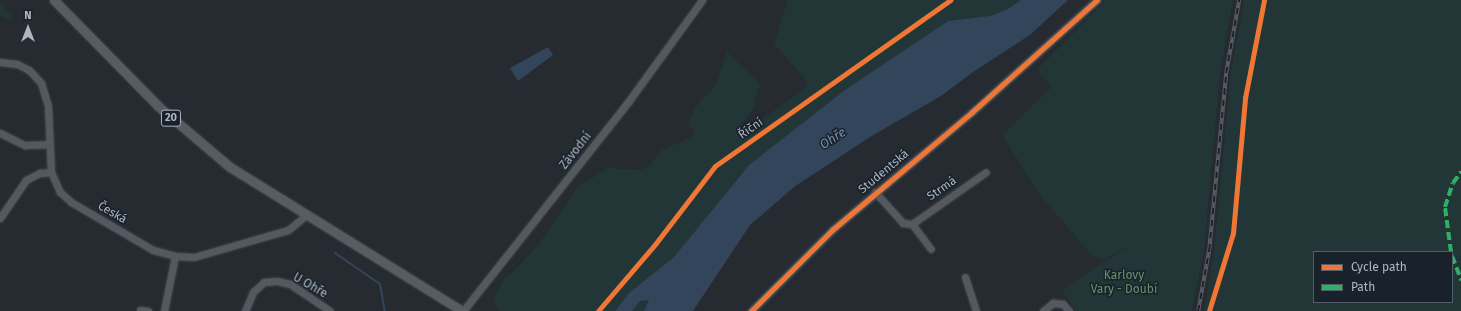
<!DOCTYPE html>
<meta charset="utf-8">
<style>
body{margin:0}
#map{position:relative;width:1461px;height:311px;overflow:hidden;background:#252b31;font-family:"Fira Sans",sans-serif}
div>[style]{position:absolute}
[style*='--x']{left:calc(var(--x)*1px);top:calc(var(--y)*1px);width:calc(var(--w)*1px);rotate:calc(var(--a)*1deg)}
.green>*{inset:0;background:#233637}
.water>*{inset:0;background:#32455a}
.stream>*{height:2px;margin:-1px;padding:0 1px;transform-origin:1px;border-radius:1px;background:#32455a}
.roads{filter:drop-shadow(0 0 1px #42474c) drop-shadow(0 0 1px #42474c)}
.minor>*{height:7px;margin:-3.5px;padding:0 3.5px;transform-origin:3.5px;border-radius:3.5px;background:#545960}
.major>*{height:9px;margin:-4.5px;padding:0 4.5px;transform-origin:4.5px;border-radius:4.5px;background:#575b62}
.rail>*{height:3.5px;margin-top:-1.75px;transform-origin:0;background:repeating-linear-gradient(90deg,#19222b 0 6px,#585d63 0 12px);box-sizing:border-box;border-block:1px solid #585d63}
.quiet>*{height:4px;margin-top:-2px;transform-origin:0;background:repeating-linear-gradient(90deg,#2db169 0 8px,transparent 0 12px)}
.cycleway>*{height:5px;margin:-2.5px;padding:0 2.5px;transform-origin:2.5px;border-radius:2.5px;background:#f07635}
span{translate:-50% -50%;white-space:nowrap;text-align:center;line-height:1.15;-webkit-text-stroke:3px #19222b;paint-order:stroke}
.shield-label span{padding:1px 3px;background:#19222b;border:1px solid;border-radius:3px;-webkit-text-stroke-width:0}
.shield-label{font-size:11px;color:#adb7c4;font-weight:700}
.street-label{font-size:12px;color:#adb7c4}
.park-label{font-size:12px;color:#66936d}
.water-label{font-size:13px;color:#7590ac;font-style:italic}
.legend{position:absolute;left:1313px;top:251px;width:140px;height:52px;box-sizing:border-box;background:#19222b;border:1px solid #545e68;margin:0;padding:5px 7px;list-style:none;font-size:12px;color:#adb7c4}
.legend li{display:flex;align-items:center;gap:8px;height:20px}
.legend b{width:20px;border:1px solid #545e68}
.north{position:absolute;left:8px;top:8px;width:40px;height:40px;-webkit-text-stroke:3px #19222b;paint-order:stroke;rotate:0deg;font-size:11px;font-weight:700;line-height:16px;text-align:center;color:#adb7c4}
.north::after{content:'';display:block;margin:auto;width:14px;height:18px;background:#adb7c4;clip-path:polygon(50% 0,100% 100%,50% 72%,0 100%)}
</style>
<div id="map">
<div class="green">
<i style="clip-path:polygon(788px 0,1021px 0,1008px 9px,990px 16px,948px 21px,845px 90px,749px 165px,674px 257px,629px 293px,615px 311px,499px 311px,493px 301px,505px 277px,509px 276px,536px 248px,579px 186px,608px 168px,639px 170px,648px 167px,662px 150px,692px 137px,694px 130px,688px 125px,691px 116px,699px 102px,716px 85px,727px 52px,760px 84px,753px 108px,740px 126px,737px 137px,805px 89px,807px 81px,774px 44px)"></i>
<i style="clip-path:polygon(1106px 0,1233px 0,1220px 73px,1204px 249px,1192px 311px,1076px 311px,1062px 290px,1130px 245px,1104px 259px,1092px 255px,1043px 199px,1002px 135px,1052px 87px,1037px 70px)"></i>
<i style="clip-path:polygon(evenodd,1244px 0,1461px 0,1461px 311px,1204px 311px,1214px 250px,1231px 74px,1244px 0,1314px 252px,1452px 252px,1452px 302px,1314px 302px,1314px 252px)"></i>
<i style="clip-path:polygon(0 2px,12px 16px,8px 19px,0 16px)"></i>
<i style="clip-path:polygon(649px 300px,644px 311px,632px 311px,640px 301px)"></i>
</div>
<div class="water">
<i style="clip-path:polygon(1021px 0,1068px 0,1030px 35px,973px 72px,941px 96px,870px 137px,794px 187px,750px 225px,693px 311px,644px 311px,649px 300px,640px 301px,632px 311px,615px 311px,629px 293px,674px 257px,749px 165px,845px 90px,948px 21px,990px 16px,1008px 9px)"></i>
<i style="clip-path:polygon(548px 47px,553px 55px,518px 81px,510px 68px)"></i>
</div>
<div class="stream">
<i style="--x:335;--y:253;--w:55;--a:34.6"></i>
<i style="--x:380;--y:284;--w:27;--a:80"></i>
</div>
<div class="roads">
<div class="minor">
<i style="--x:0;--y:62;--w:17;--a:7"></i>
<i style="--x:17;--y:64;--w:13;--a:27"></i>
<i style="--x:29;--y:70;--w:18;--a:47"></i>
<i style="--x:41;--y:83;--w:24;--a:73"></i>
<i style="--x:48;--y:106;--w:66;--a:87.4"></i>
<i style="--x:51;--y:172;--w:22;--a:66"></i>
<i style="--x:60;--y:192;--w:15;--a:42"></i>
<i style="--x:71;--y:202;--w:95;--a:30.3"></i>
<i style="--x:153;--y:250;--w:23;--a:15"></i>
<i style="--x:175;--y:256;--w:19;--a:3"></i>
<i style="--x:194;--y:257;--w:98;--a:-16"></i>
<i style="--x:288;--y:230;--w:22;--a:-39"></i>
<i style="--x:0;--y:133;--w:28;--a:26"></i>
<i style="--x:25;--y:145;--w:23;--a:-2"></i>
<i style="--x:875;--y:192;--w:42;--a:47.9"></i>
<i style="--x:903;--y:223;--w:9;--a:6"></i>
<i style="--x:912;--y:224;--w:90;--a:-35.1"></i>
<i style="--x:0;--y:218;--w:46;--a:-55.6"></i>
<i style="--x:26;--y:180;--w:16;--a:-27"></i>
<i style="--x:40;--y:173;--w:11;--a:-5"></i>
<i style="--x:912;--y:224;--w:31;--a:53"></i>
<i style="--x:965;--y:277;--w:36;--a:72"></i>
<i style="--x:140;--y:310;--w:8;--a:7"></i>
<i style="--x:164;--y:311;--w:56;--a:-78.7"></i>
<i style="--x:245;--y:311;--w:21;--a:-67"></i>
<i style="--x:253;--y:292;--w:15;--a:-42"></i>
<i style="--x:264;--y:282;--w:13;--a:-4"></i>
<i style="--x:277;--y:281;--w:13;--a:13"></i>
<i style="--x:290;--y:284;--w:48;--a:34"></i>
<i style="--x:463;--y:311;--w:266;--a:-51.7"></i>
<i style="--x:628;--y:102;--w:126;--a:-54"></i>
<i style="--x:751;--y:311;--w:115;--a:-45"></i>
<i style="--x:832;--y:230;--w:183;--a:-40.1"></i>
<i style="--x:972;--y:112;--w:168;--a:-41.9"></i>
<i style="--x:1043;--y:311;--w:13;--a:-39"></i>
<i style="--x:1053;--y:303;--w:10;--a:6"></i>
<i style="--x:1063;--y:304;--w:9;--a:49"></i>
</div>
<div class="major">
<i style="--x:54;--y:0;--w:148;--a:45.5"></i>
<i style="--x:158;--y:106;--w:94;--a:40.3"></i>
<i style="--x:230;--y:167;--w:273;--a:31.8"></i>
</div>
</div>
<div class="rail">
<i style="--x:1198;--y:311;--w:62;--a:-79.8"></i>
<i style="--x:1209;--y:250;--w:178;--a:-84.5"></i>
<i style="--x:1226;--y:73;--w:74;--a:-79.9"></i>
</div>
<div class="quiet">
<i style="--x:1451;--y:252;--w:45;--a:-97.6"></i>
<i style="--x:1445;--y:207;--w:25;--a:-72"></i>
<i style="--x:1453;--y:183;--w:14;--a:-54"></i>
<i style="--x:1452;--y:256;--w:26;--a:69"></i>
</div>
<div class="cycleway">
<i style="--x:598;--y:311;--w:89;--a:-49.5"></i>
<i style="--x:656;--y:243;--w:97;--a:-52.5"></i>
<i style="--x:715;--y:166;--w:288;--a:-35.2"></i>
<i style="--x:751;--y:311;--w:115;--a:-45"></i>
<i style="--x:832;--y:230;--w:183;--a:-40.1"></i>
<i style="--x:972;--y:112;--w:168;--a:-41.9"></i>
<i style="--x:1209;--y:311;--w:82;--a:-72.9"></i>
<i style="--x:1233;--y:233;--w:136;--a:-84.9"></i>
<i style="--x:1245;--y:98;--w:100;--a:-79"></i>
</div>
<div class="shield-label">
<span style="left:171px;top:118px">20</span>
</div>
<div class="street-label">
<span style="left:751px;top:129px;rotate:-35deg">Říční</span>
<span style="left:576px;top:151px;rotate:-52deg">Závodní</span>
<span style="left:884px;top:172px;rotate:-40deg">Studentská</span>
<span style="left:942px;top:189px;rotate:-35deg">Strmá</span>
<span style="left:112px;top:213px;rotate:30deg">Česká</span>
<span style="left:310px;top:286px;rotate:30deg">U Ohře</span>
</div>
<div class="park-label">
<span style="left:1124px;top:283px">Karlovy<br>Vary - Doubí</span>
</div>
<div class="water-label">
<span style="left:833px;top:139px;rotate:-33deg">Ohře</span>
</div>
<ul class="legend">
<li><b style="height:5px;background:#f07635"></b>Cycle path</li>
<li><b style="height:5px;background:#2db169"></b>Path</li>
</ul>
<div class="north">N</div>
</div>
